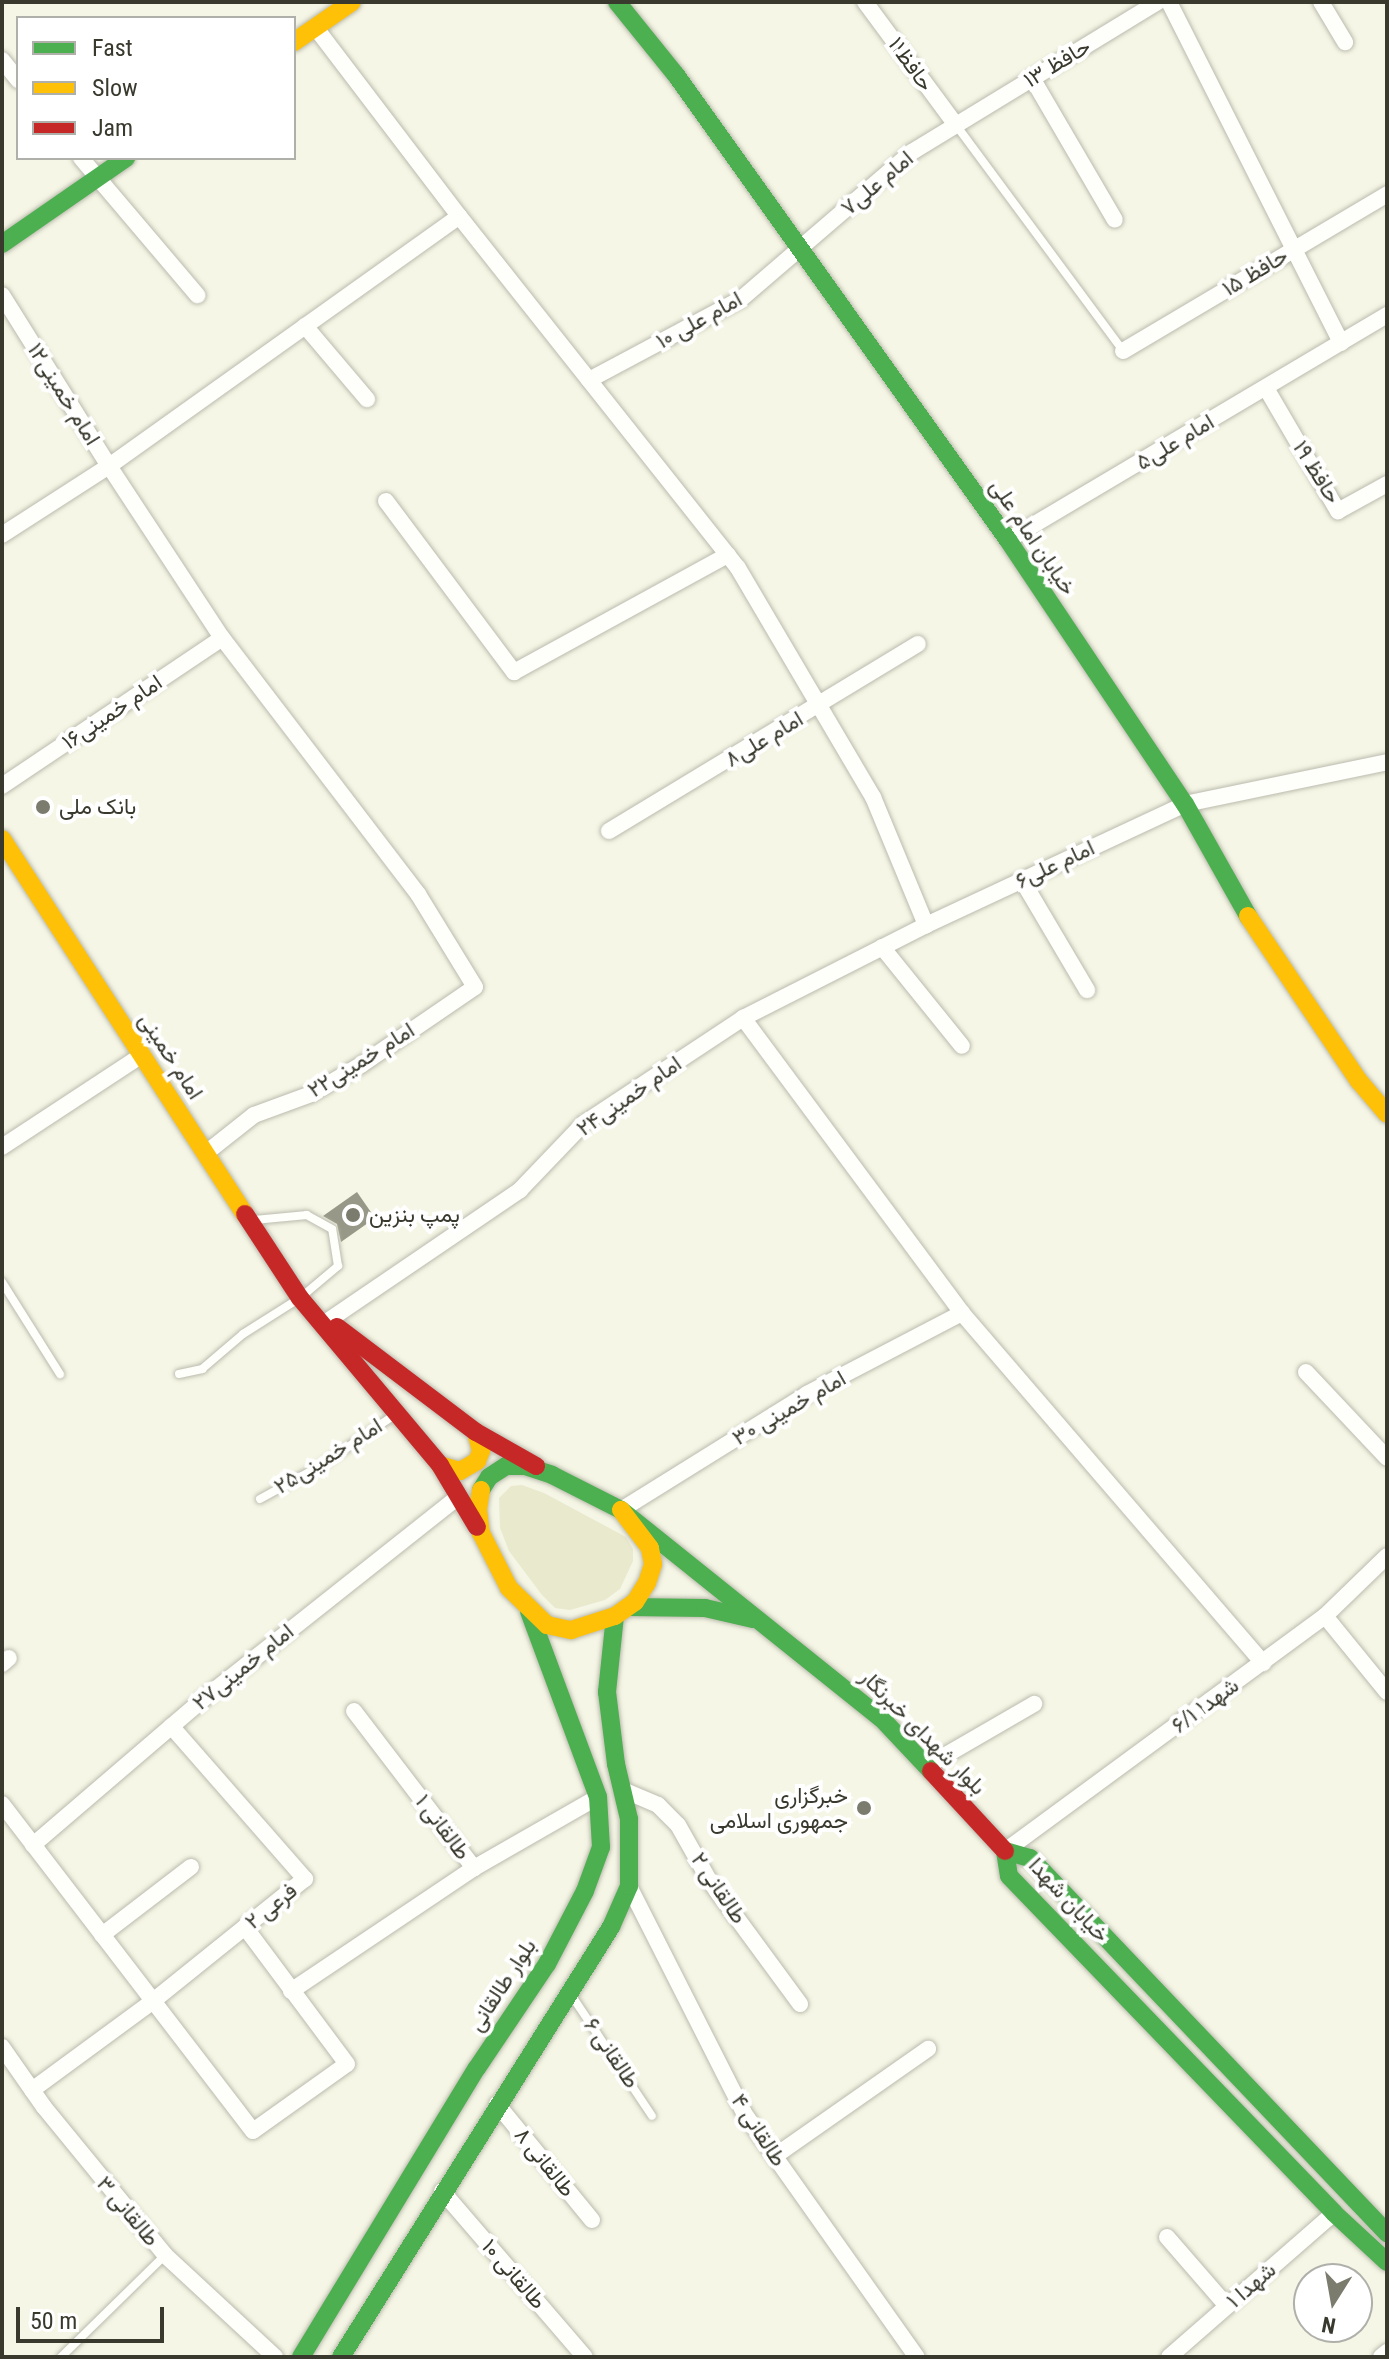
<!DOCTYPE html>
<meta charset="utf-8">
<style>
body{margin:0}
#map{position:relative;width:1389px;height:2359px;overflow:hidden;background:#f6f6e6;font-family:"Roboto Condensed",Vazirmatn,sans-serif}
div>[style]{position:absolute}
[style*='--x']{left:calc(var(--x)*1px);top:calc(var(--y)*1px);width:calc(var(--w)*1px);rotate:calc(var(--a)*1deg)}
.green>*{inset:0;background:#e8e9cd}
.building>*{inset:0;background:#989888}
.roads{filter:drop-shadow(0 0 2px #bbbbae) drop-shadow(0 0 2px #bbbbae)}
.lane>*{height:8px;margin:-4px;padding:0 4px;transform-origin:4px;border-radius:4px;background:#fefefb}
.street>*{height:16px;margin:-8px;padding:0 8px;transform-origin:8px;border-radius:8px;background:#fefefb}
.fast>*{height:18px;margin:-9px;padding:0 9px;transform-origin:9px;border-radius:9px;background:#4caf50}
.slow>*{height:18px;margin:-9px;padding:0 9px;transform-origin:9px;border-radius:9px;background:#ffc107}
.jam>*{height:18px;margin:-9px;padding:0 9px;transform-origin:9px;border-radius:9px;background:#c62828}
.dots>*{width:22px;height:22px;translate:-50% -50%;box-sizing:border-box;border:4px solid #fff;border-radius:50%}
span{translate:-50% -50%;white-space:nowrap;text-align:center;line-height:1.15;-webkit-text-stroke:8px #fff;paint-order:stroke}
.street-label{font-size:22px;color:#39392e}
.poi-label{font-size:22px;color:#39392e}
.left{translate:0 -50%;text-align:left}
.right{translate:-100% -50%;text-align:right}
.frame{position:absolute;inset:0;border:4px solid #39392e;pointer-events:none}
.legend{position:absolute;left:16px;top:16px;width:280px;height:144px;box-sizing:border-box;background:#fff;border:2px solid #b0b0ab;margin:0;padding:10px 14px;list-style:none;font-size:24px;color:#39392e}
.legend li{display:flex;align-items:center;gap:16px;height:40px}
.legend b{width:40px;border:2px solid #b0b0ab}
.north{position:absolute;left:1293px;top:2263px;width:80px;height:80px;box-sizing:border-box;background:#fff;border:2px solid #b0b0ab;border-radius:50%;rotate:191deg;font-size:22px;font-weight:700;line-height:32px;text-align:center;color:#39392e}
.north::after{content:'';display:block;margin:auto;width:28px;height:36px;background:#7b7b6e;clip-path:polygon(50% 0,100% 100%,50% 72%,0 100%)}
.scale{position:absolute;left:16px;top:2307px;width:148px;height:36px;box-sizing:border-box;border:4px solid #39392e;border-top:0;padding-left:10px;font-size:24px;line-height:28px;white-space:nowrap;color:#39392e;-webkit-text-stroke:6px #fff;paint-order:stroke}
</style>
<div id="map">
<div class="green">
<i style="clip-path:polygon(522px 1485px,544px 1493px,626px 1537px,633px 1549px,633px 1561px,620px 1589px,605px 1600px,570px 1610px,555px 1608px,542px 1595px,509px 1551px,500px 1528px,499px 1498px,511px 1486px)"></i>
</div>
<div class="building">
<i style="clip-path:polygon(357px 1192px,375px 1218px,341px 1242px,337px 1224px,323px 1216px)"></i>
</div>
<div class="roads">
<div class="lane">
<i style="--x:956;--y:125;--w:281;--a:53.5"></i>
<i style="--x:2;--y:1282;--w:109;--a:57.8"></i>
<i style="--x:179;--y:1374;--w:24;--a:-12"></i>
<i style="--x:202;--y:1369;--w:54;--a:-40.5"></i>
<i style="--x:243;--y:1334;--w:67;--a:-32.3"></i>
<i style="--x:300;--y:1298;--w:50;--a:-40.1"></i>
<i style="--x:338;--y:1266;--w:37;--a:-99"></i>
<i style="--x:332;--y:1229;--w:29;--a:-151"></i>
<i style="--x:307;--y:1215;--w:53;--a:174.6"></i>
<i style="--x:260;--y:1499;--w:68;--a:-28.8"></i>
<i style="--x:320;--y:1466;--w:88;--a:-34.4"></i>
<i style="--x:572;--y:1996;--w:144;--a:56.3"></i>
<i style="--x:61;--y:2357;--w:146;--a:-44.4"></i>
</div>
<div class="street">
<i style="--x:865;--y:2;--w:153;--a:53.5"></i>
<i style="--x:1169;--y:2;--w:382;--a:63.2"></i>
<i style="--x:1321;--y:2;--w:47;--a:59"></i>
<i style="--x:2;--y:60;--w:26;--a:51"></i>
<i style="--x:1032;--y:78;--w:164;--a:59.7"></i>
<i style="--x:81;--y:158;--w:180;--a:49.7"></i>
<i style="--x:459;--y:216;--w:449;--a:51.6"></i>
<i style="--x:738;--y:568;--w:266;--a:59.5"></i>
<i style="--x:873;--y:797;--w:139;--a:67.5"></i>
<i style="--x:2;--y:295;--w:202;--a:58"></i>
<i style="--x:109;--y:466;--w:127;--a:147.2"></i>
<i style="--x:305;--y:326;--w:96;--a:49.7"></i>
<i style="--x:1123;--y:351;--w:307;--a:-30.7"></i>
<i style="--x:589;--y:380;--w:172;--a:-28.1"></i>
<i style="--x:741;--y:299;--w:225;--a:-40.7"></i>
<i style="--x:912;--y:152;--w:288;--a:-31.4"></i>
<i style="--x:1266;--y:388;--w:143;--a:59.7"></i>
<i style="--x:1338;--y:511;--w:56;--a:-28.9"></i>
<i style="--x:386;--y:501;--w:214;--a:53.2"></i>
<i style="--x:514;--y:672;--w:244;--a:-28.7"></i>
<i style="--x:1008;--y:540;--w:441;--a:-30.7"></i>
<i style="--x:2;--y:786;--w:265;--a:-33.9"></i>
<i style="--x:609;--y:831;--w:361;--a:-31.2"></i>
<i style="--x:1022;--y:880;--w:128;--a:59.4"></i>
<i style="--x:882;--y:947;--w:127;--a:51.1"></i>
<i style="--x:743;--y:1018;--w:367;--a:53.4"></i>
<i style="--x:962;--y:1313;--w:462;--a:49.3"></i>
<i style="--x:2;--y:1147;--w:168;--a:-33.3"></i>
<i style="--x:206;--y:1153;--w:61;--a:-38.4"></i>
<i style="--x:254;--y:1115;--w:61;--a:-20.2"></i>
<i style="--x:311;--y:1094;--w:58;--a:-30.1"></i>
<i style="--x:361;--y:1065;--w:138;--a:-34.4"></i>
<i style="--x:475;--y:987;--w:109;--a:-121.5"></i>
<i style="--x:418;--y:894;--w:322;--a:-127.4"></i>
<i style="--x:222;--y:638;--w:206;--a:-123.3"></i>
<i style="--x:109;--y:466;--w:430;--a:-35.5"></i>
<i style="--x:459;--y:216;--w:238;--a:-127.3"></i>
<i style="--x:329;--y:1320;--w:231;--a:-34.2"></i>
<i style="--x:520;--y:1190;--w:91;--a:-46.3"></i>
<i style="--x:583;--y:1124;--w:192;--a:-33.5"></i>
<i style="--x:743;--y:1018;--w:205;--a:-26.9"></i>
<i style="--x:926;--y:925;--w:286;--a:-25"></i>
<i style="--x:1185;--y:804;--w:206;--a:-11.7"></i>
<i style="--x:1306;--y:1372;--w:118;--a:46.7"></i>
<i style="--x:621;--y:1510;--w:219;--a:-31.9"></i>
<i style="--x:807;--y:1394;--w:175;--a:-27.6"></i>
<i style="--x:1325;--y:1616;--w:86;--a:-44.1"></i>
<i style="--x:2;--y:1664;--w:9;--a:-41"></i>
<i style="--x:354;--y:1711;--w:198;--a:52.6"></i>
<i style="--x:474;--y:1868;--w:143;--a:-29.8"></i>
<i style="--x:927;--y:1766;--w:124;--a:-30.1"></i>
<i style="--x:623;--y:1790;--w:38;--a:23"></i>
<i style="--x:658;--y:1805;--w:28;--a:45"></i>
<i style="--x:678;--y:1825;--w:63;--a:60.6"></i>
<i style="--x:709;--y:1880;--w:154;--a:53.7"></i>
<i style="--x:2;--y:1804;--w:412;--a:52.5"></i>
<i style="--x:253;--y:2131;--w:115;--a:-35.5"></i>
<i style="--x:347;--y:2064;--w:171;--a:-126.7"></i>
<i style="--x:33;--y:1845;--w:223;--a:-40.6"></i>
<i style="--x:202;--y:1700;--w:328;--a:-38.4"></i>
<i style="--x:1005;--y:1851;--w:397;--a:-36.3"></i>
<i style="--x:1325;--y:1616;--w:98;--a:50.8"></i>
<i style="--x:629;--y:1886;--w:254;--a:63.1"></i>
<i style="--x:744;--y:2113;--w:299;--a:54.7"></i>
<i style="--x:102;--y:1935;--w:112;--a:-37.4"></i>
<i style="--x:291;--y:1991;--w:220;--a:-33.9"></i>
<i style="--x:2;--y:2047;--w:73;--a:55"></i>
<i style="--x:44;--y:2107;--w:191;--a:50.7"></i>
<i style="--x:165;--y:2255;--w:150;--a:42.8"></i>
<i style="--x:32;--y:2090;--w:150;--a:-36.3"></i>
<i style="--x:153;--y:2001;--w:195;--a:-38.8"></i>
<i style="--x:305;--y:1879;--w:203;--a:-131.2"></i>
<i style="--x:497;--y:2104;--w:150;--a:50.7"></i>
<i style="--x:775;--y:2156;--w:187;--a:-35"></i>
<i style="--x:442;--y:2191;--w:219;--a:49.3"></i>
<i style="--x:1167;--y:2237;--w:91;--a:49"></i>
<i style="--x:1169;--y:2357;--w:219;--a:-41.1"></i>
<i style="--x:1381;--y:2357;--w:8;--a:-40"></i>
</div>
<div class="fast">
<i style="--x:617;--y:2;--w:94;--a:51.1"></i>
<i style="--x:676;--y:75;--w:571;--a:54.47"></i>
<i style="--x:1008;--y:540;--w:318;--a:56.2"></i>
<i style="--x:1185;--y:804;--w:129;--a:60.6"></i>
<i style="--x:2;--y:244;--w:151;--a:-34.7"></i>
<i style="--x:481;--y:1490;--w:15;--a:-58"></i>
<i style="--x:489;--y:1477;--w:20;--a:-33"></i>
<i style="--x:506;--y:1466;--w:19;--a:0"></i>
<i style="--x:525;--y:1466;--w:28;--a:18"></i>
<i style="--x:552;--y:1475;--w:77;--a:26.9"></i>
<i style="--x:621;--y:1510;--w:333;--a:38.7"></i>
<i style="--x:881;--y:1718;--w:73;--a:46.7"></i>
<i style="--x:629;--y:1607;--w:76;--a:0.8"></i>
<i style="--x:705;--y:1608;--w:49;--a:12.9"></i>
<i style="--x:1005;--y:1851;--w:25;--a:81"></i>
<i style="--x:1009;--y:1876;--w:468;--a:46"></i>
<i style="--x:1334;--y:2213;--w:72;--a:42.8"></i>
<i style="--x:1005;--y:1851;--w:26;--a:16"></i>
<i style="--x:1030;--y:1858;--w:518;--a:46.41"></i>
<i style="--x:301;--y:2357;--w:338;--a:-58.7"></i>
<i style="--x:477;--y:2068;--w:125;--a:-56.1"></i>
<i style="--x:547;--y:1964;--w:82;--a:-62.5"></i>
<i style="--x:585;--y:1891;--w:47;--a:-70"></i>
<i style="--x:601;--y:1847;--w:50;--a:-93.4"></i>
<i style="--x:598;--y:1797;--w:198;--a:-110.4"></i>
<i style="--x:341;--y:2357;--w:508;--a:-57.88"></i>
<i style="--x:611;--y:1927;--w:45;--a:-66.3"></i>
<i style="--x:629;--y:1886;--w:67;--a:-90"></i>
<i style="--x:629;--y:1819;--w:57;--a:-103.3"></i>
<i style="--x:616;--y:1764;--w:73;--a:-97.1"></i>
<i style="--x:607;--y:1692;--w:76;--a:-84"></i>
</div>
<div class="slow">
<i style="--x:294;--y:42;--w:70;--a:-34.6"></i>
<i style="--x:2;--y:839;--w:447;--a:57.1"></i>
<i style="--x:1248;--y:916;--w:199;--a:56.1"></i>
<i style="--x:1359;--y:1081;--w:43;--a:49.7"></i>
<i style="--x:440;--y:1465;--w:21;--a:17"></i>
<i style="--x:460;--y:1471;--w:20;--a:-30"></i>
<i style="--x:477;--y:1461;--w:11;--a:-68"></i>
<i style="--x:481;--y:1451;--w:20;--a:-105"></i>
<i style="--x:481;--y:1490;--w:20;--a:99"></i>
<i style="--x:478;--y:1510;--w:23;--a:83"></i>
<i style="--x:481;--y:1533;--w:62;--a:63"></i>
<i style="--x:509;--y:1588;--w:53;--a:44.2"></i>
<i style="--x:547;--y:1625;--w:25;--a:12"></i>
<i style="--x:571;--y:1630;--w:46;--a:-17.7"></i>
<i style="--x:615;--y:1616;--w:24;--a:-35"></i>
<i style="--x:635;--y:1602;--w:22;--a:-58"></i>
<i style="--x:647;--y:1583;--w:20;--a:-72"></i>
<i style="--x:653;--y:1564;--w:16;--a:-101"></i>
<i style="--x:650;--y:1548;--w:48;--a:-127.3"></i>
</div>
<div class="jam">
<i style="--x:245;--y:1214;--w:100;--a:56.8"></i>
<i style="--x:300;--y:1298;--w:218;--a:50"></i>
<i style="--x:440;--y:1465;--w:72;--a:59.2"></i>
<i style="--x:337;--y:1327;--w:174;--a:37.1"></i>
<i style="--x:476;--y:1432;--w:69;--a:29.5"></i>
<i style="--x:931;--y:1771;--w:109;--a:47.2"></i>
</div>
</div>
<div class="dots">
<i style="left:43px;top:807px;background:#7b7b6e"></i>
<i style="left:353px;top:1215px;background:#7b7b6e"></i>
<i style="left:864px;top:1808px;background:#7b7b6e"></i>
</div>
<div class="street-label">
<span style="left:1057px;top:63px;rotate:-31deg">حافظ ۱۳</span>
<span style="left:911px;top:64px;rotate:54deg">حافظ۱۱</span>
<span style="left:877px;top:183px;rotate:-40deg">امام علی۷</span>
<span style="left:1255px;top:272px;rotate:-31deg">حافظ ۱۵</span>
<span style="left:699px;top:320px;rotate:-29deg">امام علی ۱۰</span>
<span style="left:64px;top:394px;rotate:58deg">امام خمینی۱۲</span>
<span style="left:1175px;top:442px;rotate:-31deg">امام علی۵</span>
<span style="left:1317px;top:472px;rotate:58deg">حافظ ۱۹</span>
<span style="left:1033px;top:537px;rotate:56deg">خیابان امام علی</span>
<span style="left:112px;top:712px;rotate:-34deg">امام خمینی۱۶</span>
<span style="left:764px;top:739px;rotate:-31deg">امام علی۸</span>
<span style="left:1055px;top:864px;rotate:-25deg">امام علی۶</span>
<span style="left:171px;top:1056px;rotate:57deg">امام خمینی</span>
<span style="left:361px;top:1060px;rotate:-32deg">امام خمینی۲۲</span>
<span style="left:629px;top:1096px;rotate:-35deg">امام خمینی۲۴</span>
<span style="left:789px;top:1408px;rotate:-30deg">امام خمینی ۳۰</span>
<span style="left:328px;top:1456px;rotate:-32deg">امام خمینی۲۵</span>
<span style="left:243px;top:1667px;rotate:-39deg">امام خمینی۲۷</span>
<span style="left:1205px;top:1705px;rotate:-36deg">شهد۱ ۶/۱</span>
<span style="left:923px;top:1732px;rotate:45deg">بلوار شهدای خبرنگار</span>
<span style="left:443px;top:1827px;rotate:53deg">طالقانی ۱</span>
<span style="left:719px;top:1888px;rotate:56deg">طالقانی ۲</span>
<span style="left:1069px;top:1900px;rotate:47deg">خیابان شهدا</span>
<span style="left:271px;top:1906px;rotate:-39deg">فرعی ۲</span>
<span style="left:502px;top:1985px;rotate:-57deg">بلوار طالقانی</span>
<span style="left:612px;top:2053px;rotate:56deg">طالقانی ۶</span>
<span style="left:759px;top:2130px;rotate:57deg">طالقانی ۴</span>
<span style="left:545px;top:2162px;rotate:51deg">طالقانی ۸</span>
<span style="left:128px;top:2211px;rotate:50deg">طالقانی ۳</span>
<span style="left:514px;top:2274px;rotate:49deg">طالقانی ۱۰</span>
<span style="left:1251px;top:2285px;rotate:-41deg">شهدا ۱</span>
</div>
<div class="poi-label">
<span class="left" style="left:59px;top:807px">بانک ملی</span>
<span class="left" style="left:369px;top:1215px">پمپ بنزین</span>
<span class="right" style="left:848px;top:1808px">خبرگزاری<br>جمهوری اسلامی</span>
</div>
<div class="frame"></div>
<ul class="legend">
<li><b style="height:10px;background:#4caf50"></b>Fast</li>
<li><b style="height:10px;background:#ffc107"></b>Slow</li>
<li><b style="height:10px;background:#c62828"></b>Jam</li>
</ul>
<div class="north">N</div>
<div class="scale">50 m</div>
</div>
